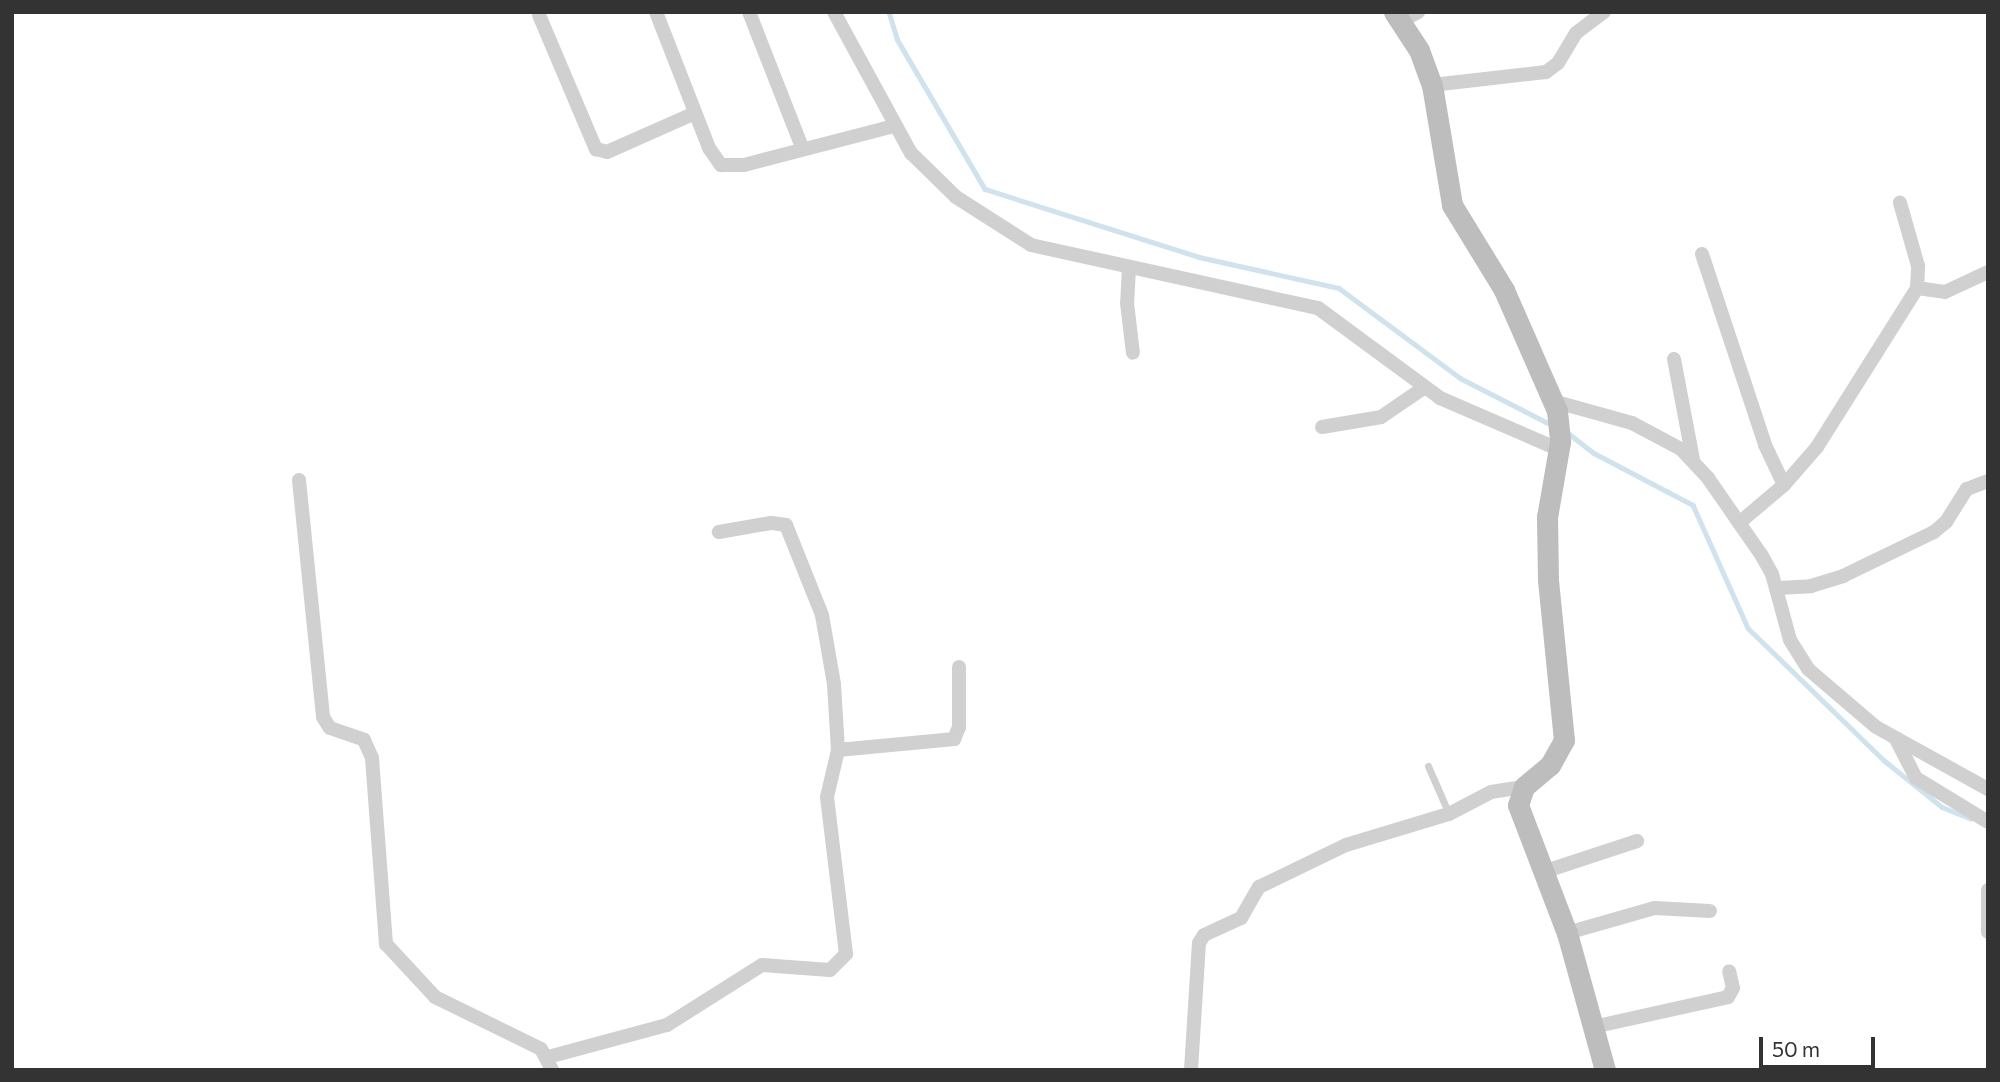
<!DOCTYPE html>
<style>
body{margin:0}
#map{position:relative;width:2000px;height:1082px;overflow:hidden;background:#fff;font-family:Commissioner,sans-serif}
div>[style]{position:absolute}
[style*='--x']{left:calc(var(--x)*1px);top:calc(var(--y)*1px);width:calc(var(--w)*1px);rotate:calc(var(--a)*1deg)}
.stream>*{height:4.5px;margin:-2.25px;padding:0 2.25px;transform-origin:2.25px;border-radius:2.25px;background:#cfe2ee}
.lane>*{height:7px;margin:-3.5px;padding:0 3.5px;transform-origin:3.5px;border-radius:3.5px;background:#d0d0d0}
.street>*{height:14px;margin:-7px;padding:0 7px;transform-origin:7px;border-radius:7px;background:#d0d0d0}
.secondary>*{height:21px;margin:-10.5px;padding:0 10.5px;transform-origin:10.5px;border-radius:10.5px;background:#bdbdbd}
span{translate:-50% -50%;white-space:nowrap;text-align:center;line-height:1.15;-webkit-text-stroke:7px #fff;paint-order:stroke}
.frame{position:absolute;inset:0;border:14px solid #333;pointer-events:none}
.scale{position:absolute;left:1759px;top:1037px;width:116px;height:32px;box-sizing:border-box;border:4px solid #333;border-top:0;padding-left:9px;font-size:21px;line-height:24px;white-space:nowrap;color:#333;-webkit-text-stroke:5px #fff;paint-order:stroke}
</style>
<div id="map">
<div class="stream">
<i style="--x:889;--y:12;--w:28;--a:73"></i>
<i style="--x:897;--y:39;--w:174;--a:59.6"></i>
<i style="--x:985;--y:189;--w:225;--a:17.6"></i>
<i style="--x:1199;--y:257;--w:143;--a:12.5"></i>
<i style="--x:1339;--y:288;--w:151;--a:36.6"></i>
<i style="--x:1460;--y:378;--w:101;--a:27.1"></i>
<i style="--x:1567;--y:432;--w:34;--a:38"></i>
<i style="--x:1594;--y:453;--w:112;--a:27.7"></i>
<i style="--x:1693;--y:505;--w:135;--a:65.9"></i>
<i style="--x:1748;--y:628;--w:191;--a:44.2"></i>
<i style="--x:1885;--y:761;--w:73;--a:38.9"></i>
<i style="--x:1942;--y:807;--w:31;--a:22"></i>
</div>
<div class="lane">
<i style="--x:1428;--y:766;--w:52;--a:66.4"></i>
</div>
<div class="street">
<i style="--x:656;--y:12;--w:146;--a:68.7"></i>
<i style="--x:709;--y:148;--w:21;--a:55"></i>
<i style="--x:721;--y:165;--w:23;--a:0"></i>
<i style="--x:744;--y:165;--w:155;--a:-14.6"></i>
<i style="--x:749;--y:12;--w:145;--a:68.6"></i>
<i style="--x:834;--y:12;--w:161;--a:61.4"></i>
<i style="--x:911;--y:153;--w:63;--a:44.4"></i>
<i style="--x:956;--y:197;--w:89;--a:32.6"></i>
<i style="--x:1031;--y:245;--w:294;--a:12.4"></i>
<i style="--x:1318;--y:308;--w:152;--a:36.4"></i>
<i style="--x:1440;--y:398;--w:129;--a:23.4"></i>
<i style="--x:539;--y:15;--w:146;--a:67"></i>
<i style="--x:596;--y:149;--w:11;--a:15"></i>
<i style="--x:607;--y:152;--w:96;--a:-23.9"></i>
<i style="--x:1400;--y:22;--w:21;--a:-29"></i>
<i style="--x:1432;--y:85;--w:115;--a:-6.5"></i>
<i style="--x:1546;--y:72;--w:15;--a:-37"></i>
<i style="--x:1558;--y:63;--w:35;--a:-59"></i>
<i style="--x:1576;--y:33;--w:35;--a:-37"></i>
<i style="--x:1702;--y:254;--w:201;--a:71.7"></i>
<i style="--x:1765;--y:445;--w:44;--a:64.6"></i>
<i style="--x:1129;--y:268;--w:35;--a:93"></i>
<i style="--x:1127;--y:303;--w:50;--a:83.2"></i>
<i style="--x:1917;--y:288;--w:28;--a:8"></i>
<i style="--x:1945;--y:292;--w:47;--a:-24.9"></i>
<i style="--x:1674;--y:359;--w:103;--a:79.3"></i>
<i style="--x:1553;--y:401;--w:82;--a:15.6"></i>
<i style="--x:1632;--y:423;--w:55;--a:28"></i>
<i style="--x:1681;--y:449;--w:40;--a:47"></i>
<i style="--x:1708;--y:478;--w:95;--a:55.3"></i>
<i style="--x:1762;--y:556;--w:21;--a:61"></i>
<i style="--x:1772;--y:574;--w:68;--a:74.7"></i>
<i style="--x:1790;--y:640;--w:34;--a:58"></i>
<i style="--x:1808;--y:669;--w:89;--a:40.5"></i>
<i style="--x:1876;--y:727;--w:128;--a:29"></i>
<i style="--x:1322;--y:427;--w:60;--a:-9.6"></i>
<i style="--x:1381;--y:417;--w:53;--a:-34.3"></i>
<i style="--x:299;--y:480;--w:238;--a:84.2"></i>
<i style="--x:323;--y:717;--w:13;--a:58"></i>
<i style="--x:330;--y:728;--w:36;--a:19"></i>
<i style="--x:364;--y:740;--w:20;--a:66"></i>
<i style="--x:372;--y:758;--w:187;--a:85.7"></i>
<i style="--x:386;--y:944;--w:72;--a:47.2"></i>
<i style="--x:435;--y:997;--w:118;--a:26.1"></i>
<i style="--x:541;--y:1049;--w:24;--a:62"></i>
<i style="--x:1739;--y:523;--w:59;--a:-40.2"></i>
<i style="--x:1784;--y:485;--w:50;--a:-49"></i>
<i style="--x:1817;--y:447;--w:188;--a:-57.8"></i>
<i style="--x:1917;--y:288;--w:22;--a:-87"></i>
<i style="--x:1918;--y:266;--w:66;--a:-105.9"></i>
<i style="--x:1776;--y:588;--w:35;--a:-3"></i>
<i style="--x:1811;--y:586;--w:34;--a:-17"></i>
<i style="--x:1843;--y:576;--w:101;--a:-25.8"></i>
<i style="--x:1934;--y:532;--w:16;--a:-40"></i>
<i style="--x:1946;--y:522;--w:39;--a:-58"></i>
<i style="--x:1967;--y:489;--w:22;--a:-21"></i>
<i style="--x:1896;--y:739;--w:44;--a:62.9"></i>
<i style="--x:1916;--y:778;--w:84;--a:31.4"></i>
<i style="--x:838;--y:750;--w:117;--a:-5.4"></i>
<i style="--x:954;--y:739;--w:13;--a:-67"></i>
<i style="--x:959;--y:727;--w:60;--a:-90"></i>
<i style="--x:1546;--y:871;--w:96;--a:-18.2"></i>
<i style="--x:1988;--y:890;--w:42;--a:90"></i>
<i style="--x:1567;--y:933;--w:91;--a:-15.9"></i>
<i style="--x:1655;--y:908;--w:55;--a:3.1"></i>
<i style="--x:1593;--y:1027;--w:138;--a:-12.5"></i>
<i style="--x:1728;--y:997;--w:10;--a:-61"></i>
<i style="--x:1733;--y:988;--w:17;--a:-103"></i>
<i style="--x:548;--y:1057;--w:123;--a:-15.1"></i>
<i style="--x:667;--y:1025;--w:112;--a:-32.3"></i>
<i style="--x:762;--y:965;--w:68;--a:4.2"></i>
<i style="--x:830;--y:970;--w:23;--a:-45"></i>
<i style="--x:846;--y:954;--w:158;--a:-96.9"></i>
<i style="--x:827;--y:797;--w:48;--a:-76.8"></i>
<i style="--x:838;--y:750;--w:66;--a:-93.5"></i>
<i style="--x:834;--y:684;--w:70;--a:-99.9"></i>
<i style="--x:822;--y:615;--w:97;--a:-111.8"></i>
<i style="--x:786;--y:525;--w:15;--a:-172"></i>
<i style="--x:771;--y:523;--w:53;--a:170.2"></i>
<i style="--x:1191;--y:1070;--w:127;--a:-86.4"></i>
<i style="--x:1199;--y:943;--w:9;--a:-58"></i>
<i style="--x:1204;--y:935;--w:41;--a:-24.7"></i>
<i style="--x:1241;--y:918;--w:36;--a:-60"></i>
<i style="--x:1259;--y:887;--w:97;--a:-25.8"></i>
<i style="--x:1346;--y:845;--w:108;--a:-16.8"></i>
<i style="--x:1449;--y:814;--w:47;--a:-27.6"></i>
<i style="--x:1491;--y:792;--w:33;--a:-9"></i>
</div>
<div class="secondary">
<i style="--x:1394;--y:12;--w:45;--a:56.7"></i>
<i style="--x:1419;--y:50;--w:37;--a:70"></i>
<i style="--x:1432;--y:85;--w:122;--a:80.5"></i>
<i style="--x:1452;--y:205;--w:100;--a:58.5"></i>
<i style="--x:1504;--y:290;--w:132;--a:66.3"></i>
<i style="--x:1557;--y:411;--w:31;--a:84"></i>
<i style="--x:1560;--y:442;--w:76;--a:99.8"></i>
<i style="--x:1547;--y:517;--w:63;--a:89.1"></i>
<i style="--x:1548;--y:580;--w:161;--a:84.3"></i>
<i style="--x:1564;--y:740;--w:29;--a:119"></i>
<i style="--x:1550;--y:765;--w:34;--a:140"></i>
<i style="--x:1524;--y:787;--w:19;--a:108"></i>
<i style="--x:1518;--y:805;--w:137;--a:69.1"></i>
<i style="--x:1567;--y:933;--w:142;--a:74.5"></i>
</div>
<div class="frame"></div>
<div class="scale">50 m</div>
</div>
